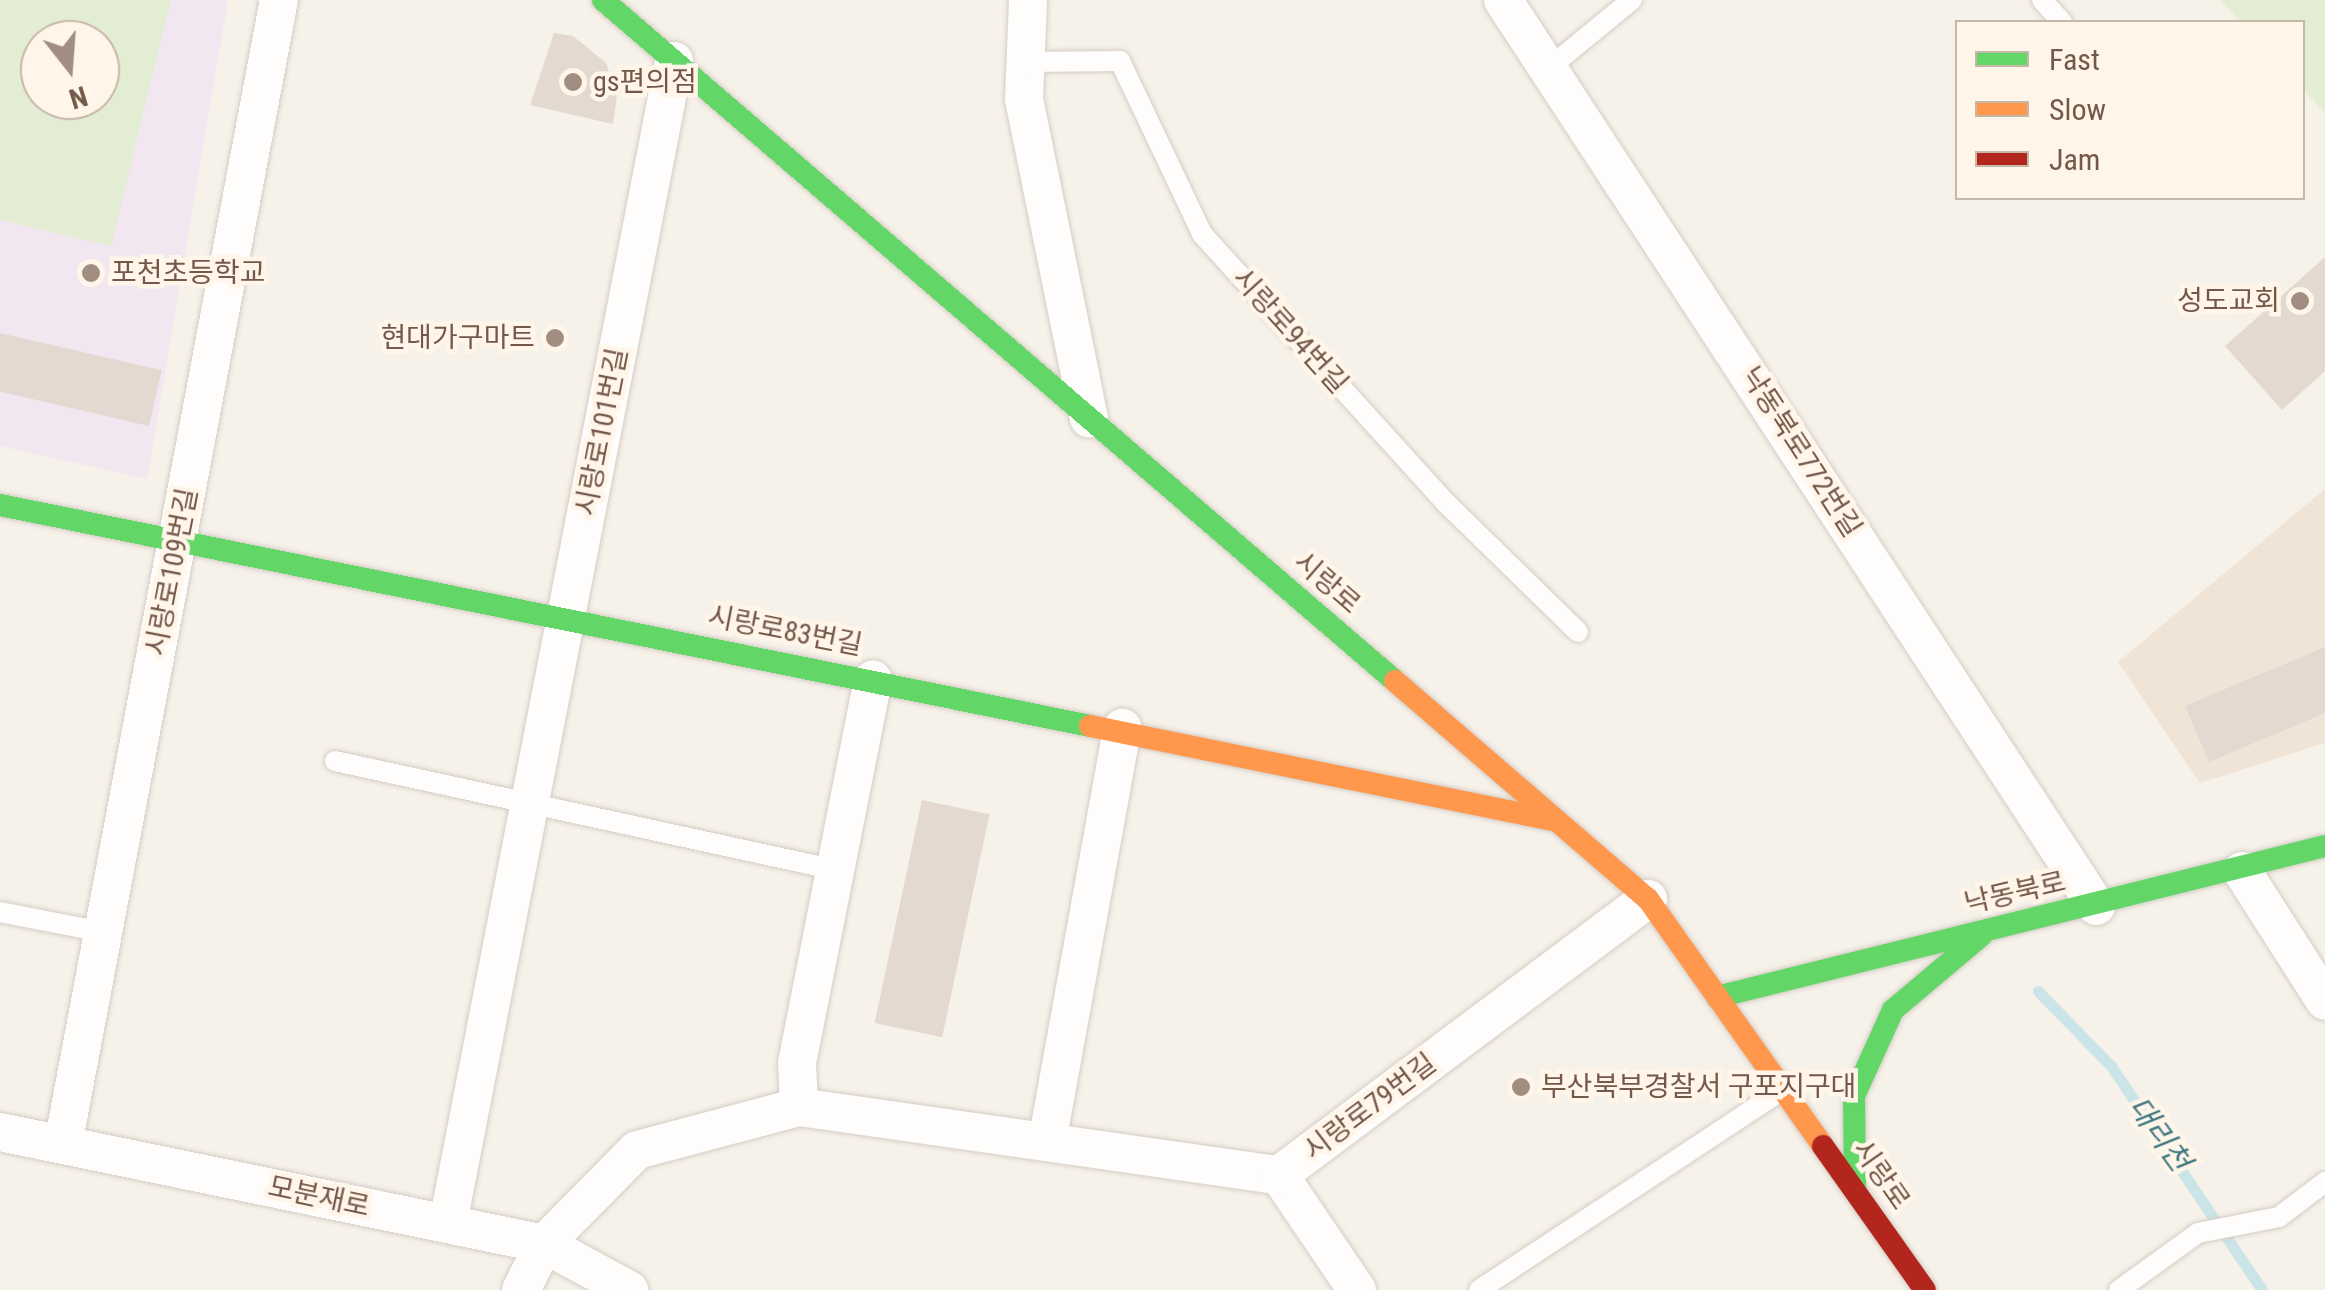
<!DOCTYPE html>
<meta charset="utf-8">
<style>
body{margin:0}
#map{position:relative;width:2325px;height:1290px;overflow:hidden;background:#f6f1e9;font-family:"Roboto Condensed","Noto Sans KR",sans-serif}
div>[style]{position:absolute}
[style*='--x']{left:calc(var(--x)*1px);top:calc(var(--y)*1px);width:calc(var(--w)*1px);rotate:calc(var(--a)*1deg)}
.residential>*{inset:0;background:#f0e4d6}
.education>*{inset:0;background:#f2e7f1}
.green>*{inset:0;background:#e2edd3}
.stream>*{height:11px;margin:-5.5px;padding:0 5.5px;transform-origin:5.5px;border-radius:5.5px;background:#cae4e7}
.building>*{inset:0;background:#e3d9d0;transform-origin:0 0}
.roads{filter:drop-shadow(0 0 2px #d4cdc6) drop-shadow(0 0 2px #d4cdc6)}
.lane>*{height:20px;margin:-10px;padding:0 10px;transform-origin:10px;border-radius:10px;background:#fefdfc}
.street>*{height:38px;margin:-19px;padding:0 19px;transform-origin:19px;border-radius:19px;background:#fefdfc}
.fast>*{height:22px;margin:-11px;padding:0 11px;transform-origin:11px;border-radius:11px;background:#63d668}
.slow>*{height:22px;margin:-11px;padding:0 11px;transform-origin:11px;border-radius:11px;background:#ff974d}
.jam>*{height:22px;margin:-11px;padding:0 11px;transform-origin:11px;border-radius:11px;background:#b3261e}
.dots>*{width:28px;height:28px;translate:-50% -50%;box-sizing:border-box;border:5px solid #fff6e9;border-radius:50%}
span{translate:-50% -50%;white-space:nowrap;text-align:center;line-height:1.15;-webkit-text-stroke:9px #fff6e9;paint-order:stroke}
.poi-label{font-size:28px;color:#745849}
.left{translate:0 -50%;text-align:left}
.right{translate:-100% -50%;text-align:right}
.street-label{font-size:28px;color:#745849}
.water-label{font-size:30px;color:#3f7681;font-style:italic}
.legend{position:absolute;left:1955px;top:20px;width:350px;height:180px;box-sizing:border-box;background:#fff6e9;border:2px solid #c7b7a9;margin:0;padding:12px 18px;list-style:none;font-size:30px;color:#745849}
.legend li{display:flex;align-items:center;gap:20px;height:50px}
.legend b{width:50px;border:2px solid #c7b7a9}
.north{position:absolute;left:20px;top:20px;width:100px;height:100px;box-sizing:border-box;background:#fff6e9;border:2px solid #c7b7a9;border-radius:50%;rotate:163deg;font-size:28px;font-weight:700;line-height:40px;text-align:center;color:#745849}
.north::after{content:'';display:block;margin:auto;width:35px;height:45px;background:#a28e81;clip-path:polygon(50% 0,100% 100%,50% 72%,0 100%)}
</style>
<div id="map">
<div class="residential">
<i style="clip-path:polygon(2325px 489px,2325px 743px,2200px 783px,2118px 662px)"></i>
</div>
<div class="education">
<i style="clip-path:polygon(evenodd,0 0,228px 0,147px 479px,0 446px,0 0,40px 40px,100px 40px,100px 100px,40px 100px,40px 40px)"></i>
</div>
<div class="green">
<i style="clip-path:polygon(evenodd,0 0,171px 0,111px 246px,0 220px,0 0,40px 40px,100px 40px,100px 100px,40px 100px,40px 40px)"></i>
<i style="clip-path:polygon(2220px 0,2325px 0,2325px 113px,2303px 89px,2302px 22px,2241px 22px)"></i>
</div>
<div class="stream">
<i style="--x:2038;--y:991;--w:105;--a:45.8"></i>
<i style="--x:2111;--y:1066;--w:270;--a:56"></i>
</div>
<div class="building">
<i style="clip-path:polygon(554px 33px,573px 36px,606px 63px,617px 95px,613px 124px,530px 105px)"></i>
<i style="clip-path:polygon(2325px 257px,2325px 371px,2282px 410px,2225px 346px)"></i>
<i style="left:0;top:333px;width:166px;height:57px;rotate:13deg"></i>
<i style="clip-path:polygon(2325px 647px,2325px 713px,2209px 762px,2185px 706px)"></i>
<i style="left:922px;top:800px;width:69px;height:228px;rotate:12deg"></i>
</div>
<div class="roads">
<div class="lane">
<i style="--x:2042;--y:0;--w:30;--a:48"></i>
<i style="--x:1026;--y:62;--w:94;--a:-0.6"></i>
<i style="--x:1120;--y:61;--w:191;--a:64.6"></i>
<i style="--x:1202;--y:234;--w:365;--a:47.8"></i>
<i style="--x:1447;--y:504;--w:183;--a:44.3"></i>
<i style="--x:1550;--y:67;--w:106;--a:-39.3"></i>
<i style="--x:335;--y:761;--w:513;--a:12.27"></i>
<i style="--x:0;--y:912;--w:105;--a:11"></i>
<i style="--x:1479;--y:1290;--w:363;--a:-33.4"></i>
<i style="--x:2119;--y:1290;--w:97;--a:-35.8"></i>
<i style="--x:2198;--y:1233;--w:83;--a:-11.2"></i>
<i style="--x:2279;--y:1217;--w:58;--a:-37.3"></i>
</div>
<div class="street">
<i style="--x:1028;--y:0;--w:99;--a:92.3"></i>
<i style="--x:1024;--y:99;--w:326;--a:78.5"></i>
<i style="--x:1503;--y:0;--w:1083;--a:56.79"></i>
<i style="--x:2242;--y:871;--w:154;--a:57.4"></i>
<i style="--x:799;--y:1107;--w:44;--a:-92.6"></i>
<i style="--x:797;--y:1063;--w:391;--a:-78.8"></i>
<i style="--x:0;--y:1132;--w:555;--a:11.63"></i>
<i style="--x:544;--y:1244;--w:97;--a:28.4"></i>
<i style="--x:1048;--y:1137;--w:416;--a:-79.7"></i>
<i style="--x:63;--y:1145;--w:1165;--a:-79.32"></i>
<i style="--x:1279;--y:1175;--w:139;--a:55.9"></i>
<i style="--x:448;--y:1223;--w:1184;--a:-78.99"></i>
<i style="--x:521;--y:1290;--w:51;--a:-63.4"></i>
<i style="--x:544;--y:1244;--w:132;--a:-45.3"></i>
<i style="--x:637;--y:1150;--w:168;--a:-14.9"></i>
<i style="--x:799;--y:1107;--w:485;--a:8.1"></i>
<i style="--x:1279;--y:1175;--w:461;--a:-36.8"></i>
</div>
<div class="fast">
<i style="--x:603;--y:0;--w:1045;--a:40.69"></i>
<i style="--x:0;--y:505;--w:1112;--a:11.46"></i>
<i style="--x:1717;--y:997;--w:626;--a:-13.95"></i>
<i style="--x:1855;--y:1190;--w:94;--a:-90.6"></i>
<i style="--x:1854;--y:1096;--w:94;--a:-65.6"></i>
<i style="--x:1893;--y:1010;--w:115;--a:-40.1"></i>
</div>
<div class="slow">
<i style="--x:1395;--y:681;--w:334;--a:40.8"></i>
<i style="--x:1648;--y:899;--w:303;--a:54.7"></i>
<i style="--x:1090;--y:726;--w:471;--a:11.5"></i>
</div>
<div class="jam">
<i style="--x:1823;--y:1146;--w:176;--a:54.7"></i>
</div>
</div>
<div class="dots">
<i style="left:573px;top:82px;background:#a28e81"></i>
<i style="left:91px;top:273px;background:#a28e81"></i>
<i style="left:2300px;top:301px;background:#a28e81"></i>
<i style="left:555px;top:338px;background:#a28e81"></i>
<i style="left:1521px;top:1087px;background:#a28e81"></i>
</div>
<div class="poi-label">
<span class="left" style="left:593px;top:82px">gs편의점</span>
<span class="left" style="left:111px;top:273px">포천초등학교</span>
<span class="right" style="left:2280px;top:301px">성도교회</span>
<span class="right" style="left:535px;top:338px">현대가구마트</span>
<span class="left" style="left:1541px;top:1087px">부산북부경찰서 구포지구대</span>
</div>
<div class="street-label">
<span style="left:1290px;top:331px;rotate:48deg">시랑로94번길</span>
<span style="left:602px;top:432px;rotate:-79deg">시랑로101번길</span>
<span style="left:1801px;top:452px;rotate:57deg">낙동북로772번길</span>
<span style="left:172px;top:572px;rotate:-79deg">시랑로109번길</span>
<span style="left:1327px;top:583px;rotate:41deg">시랑로</span>
<span style="left:785px;top:631px;rotate:11deg">시랑로83번길</span>
<span style="left:2015px;top:893px;rotate:-13deg">낙동북로</span>
<span style="left:1370px;top:1107px;rotate:-37deg">시랑로79번길</span>
<span style="left:1881px;top:1175px;rotate:55deg">시랑로</span>
<span style="left:319px;top:1197px;rotate:12deg">모분재로</span>
</div>
<div class="water-label">
<span style="left:2159px;top:1134px;rotate:54deg">대리천</span>
</div>
<ul class="legend">
<li><b style="height:12px;background:#63d668"></b>Fast</li>
<li><b style="height:12px;background:#ff974d"></b>Slow</li>
<li><b style="height:12px;background:#b3261e"></b>Jam</li>
</ul>
<div class="north">N</div>
</div>
